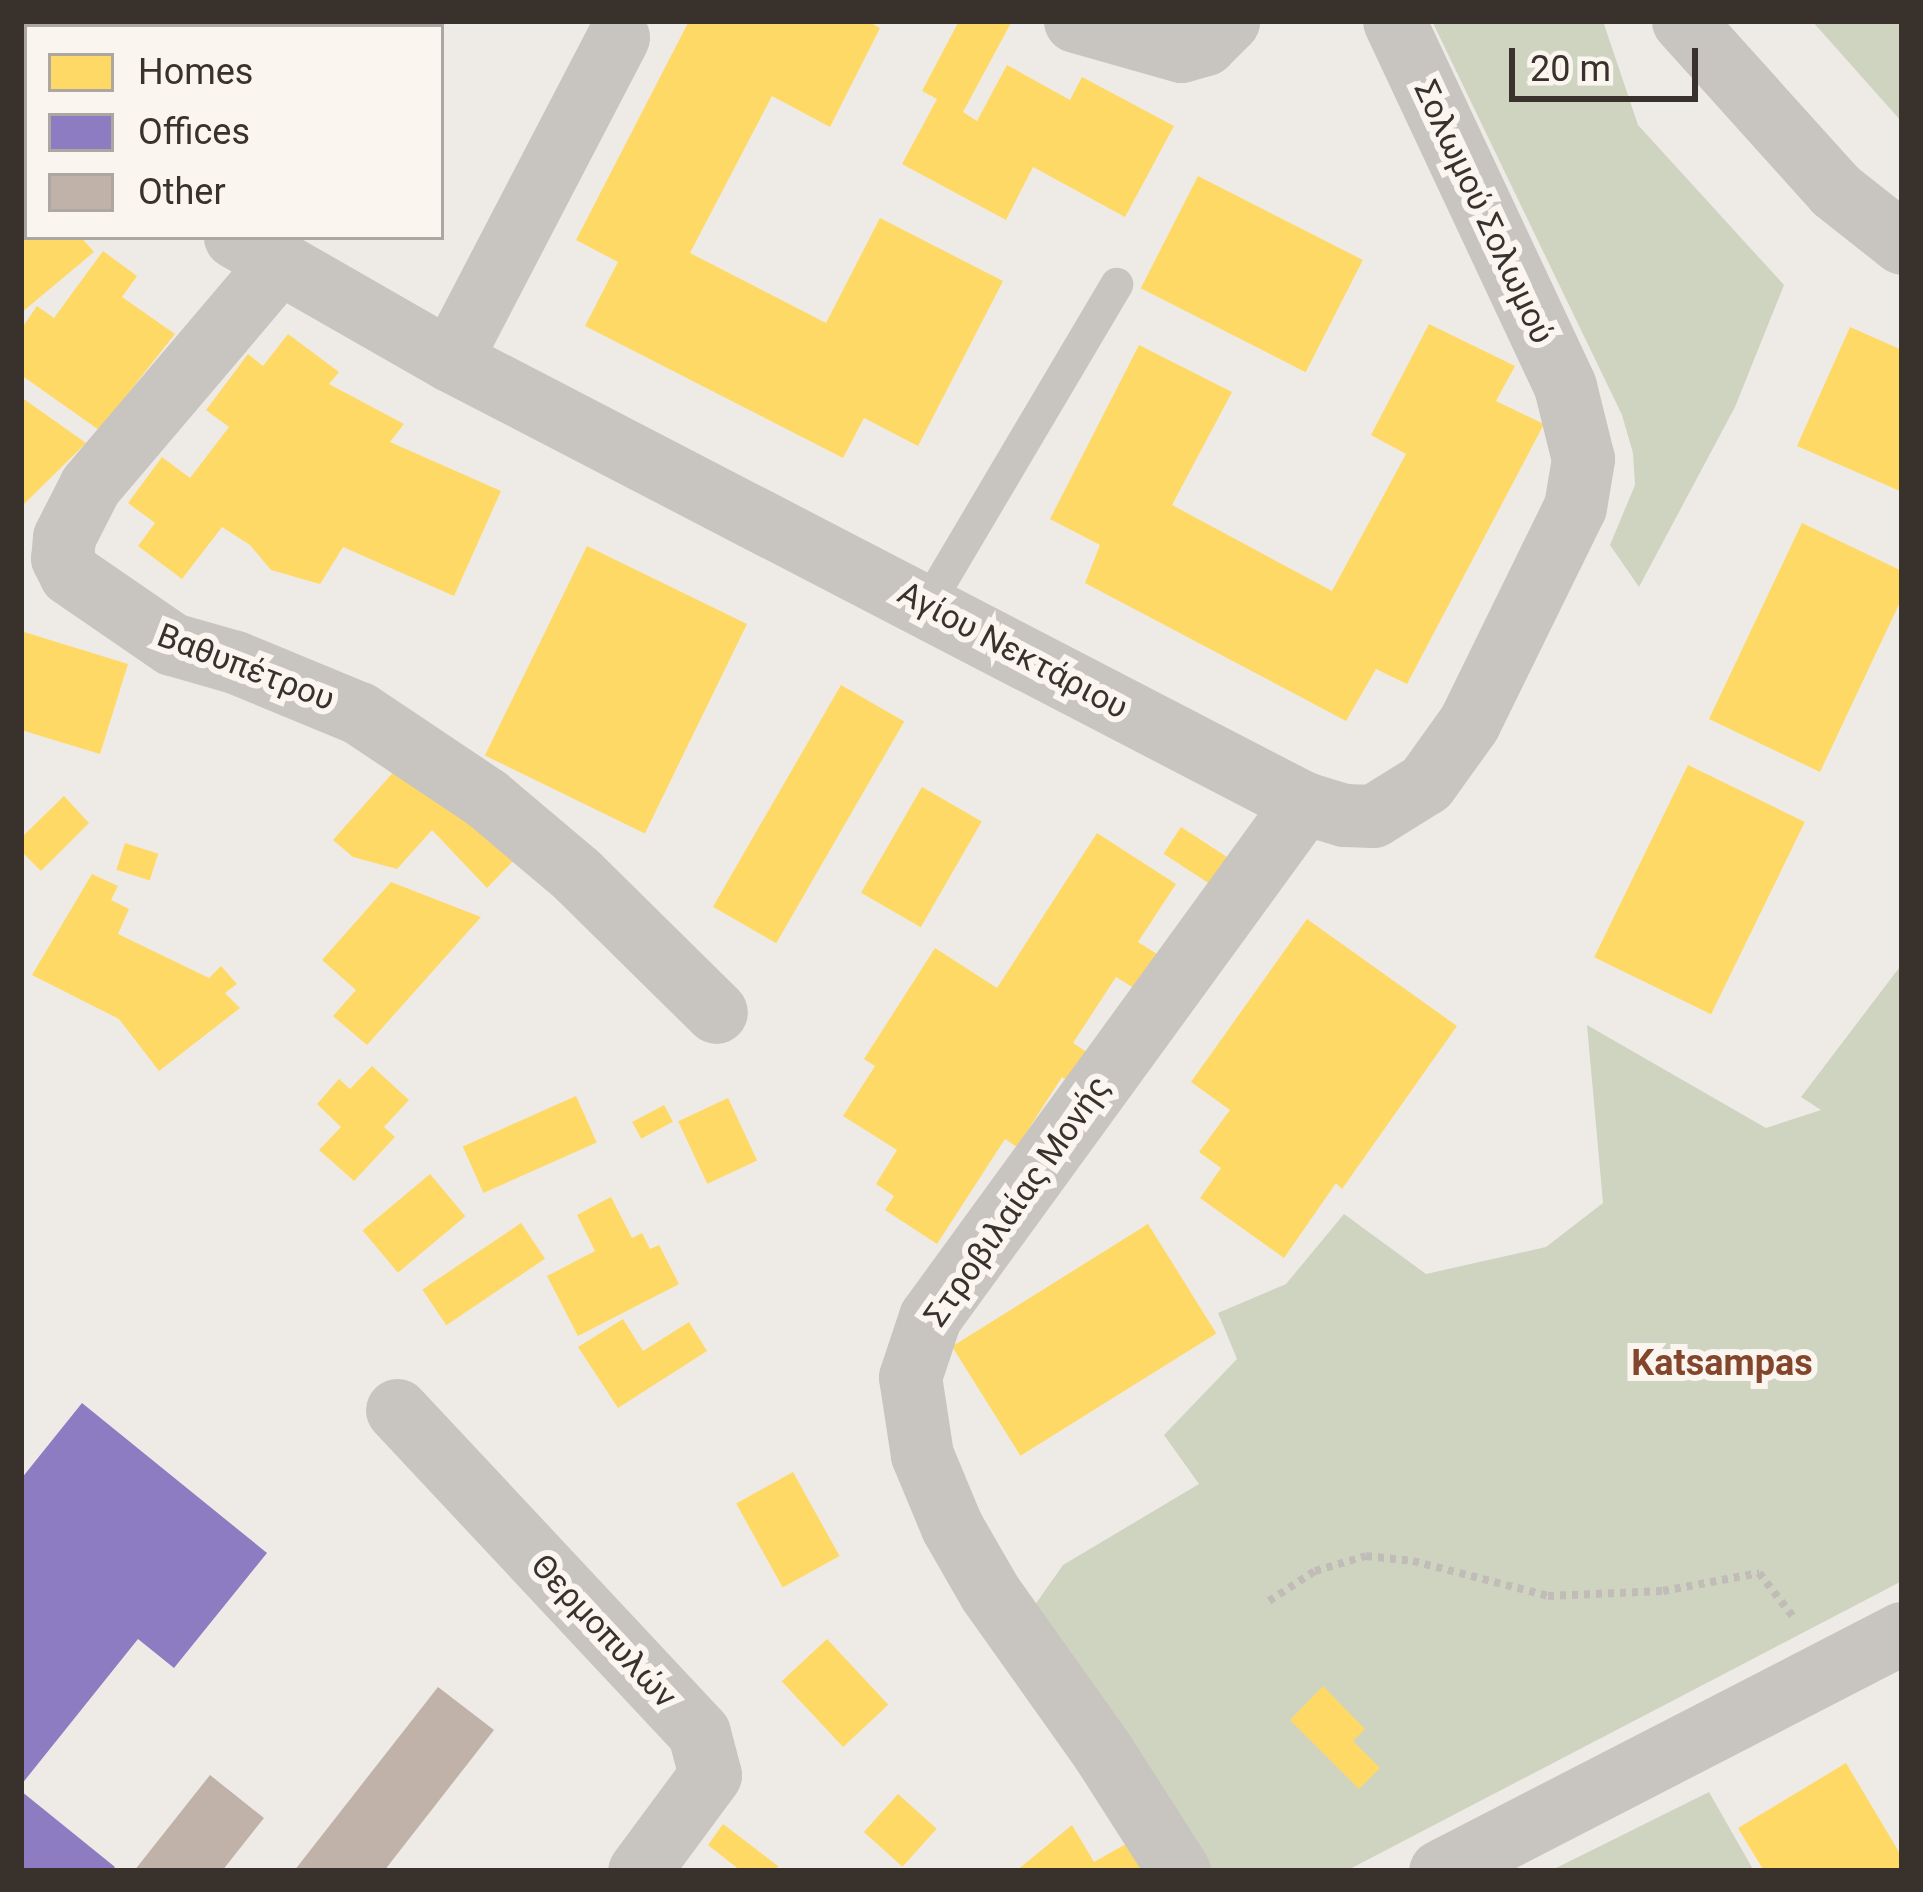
<!DOCTYPE html>
<meta charset="utf-8">
<style>
body{margin:0}
#map{position:relative;width:1923px;height:1892px;overflow:hidden;background:#eeebe6;font-family:Roboto,sans-serif}
div>[style]{position:absolute}
[style*='--x']{left:calc(var(--x)*1px);top:calc(var(--y)*1px);width:calc(var(--w)*1px);rotate:calc(var(--a)*1deg)}
.green>*{inset:0;background:#cfd4c1}
.homes>*{inset:0;background:#ffd966;transform-origin:0 0}
.offices>*{inset:0;background:#8e7cc3}
.building>*{inset:0;background:#c0b1a9}
.path>*{height:8px;margin-top:-4px;transform-origin:0;background:repeating-linear-gradient(90deg,#c1bcb7 0 6px,transparent 0 12px)}
.service>*{height:33px;margin:-16.5px;padding:0 16.5px;transform-origin:16.5px;border-radius:16.5px;background:#c8c4bf}
.minor>*{height:63px;margin:-31.5px;padding:0 31.5px;transform-origin:31.5px;border-radius:31.5px;background:#c8c4bf}
span{translate:-50% -50%;white-space:nowrap;text-align:center;line-height:1.15;-webkit-text-stroke:12px #faf5ef;paint-order:stroke}
.street-label{font-size:33px;color:#39312c}
.neighbourhood-label{font-size:36px;color:#83452b;font-weight:700}
.frame{position:absolute;inset:0;border:24px solid #39312c;pointer-events:none}
.legend{position:absolute;left:24px;top:24px;width:420px;height:216px;box-sizing:border-box;background:#faf5ef;border:3px solid #ada7a1;margin:0;padding:15px 21px;list-style:none;font-size:36px;color:#39312c}
.legend li{display:flex;align-items:center;gap:24px;height:60px}
.legend b{width:60px;border:3px solid #ada7a1}
.scale{position:absolute;left:1509px;top:48px;width:189px;height:54px;box-sizing:border-box;border:6px solid #39312c;border-top:0;padding-left:15px;font-size:36px;line-height:42px;white-space:nowrap;color:#39312c;-webkit-text-stroke:9px #faf5ef;paint-order:stroke}
</style>
<div id="map">
<div class="green">
<i style="clip-path:polygon(1432px 21px,1603px 21px,1638px 125px,1784px 285px,1735px 407px,1639px 587px,1610px 545px,1635px 485px,1633px 453px,1622px 415px)"></i>
<i style="clip-path:polygon(1812px 21px,1902px 21px,1902px 122px)"></i>
<i style="clip-path:polygon(1902px 964px,1902px 1581px,1346px 1871px,1205px 1871px,1032px 1609px,1063px 1565px,1199px 1484px,1164px 1435px,1237px 1359px,1218px 1313px,1286px 1284px,1344px 1214px,1426px 1274px,1546px 1247px,1603px 1203px,1587px 1025px,1766px 1128px,1821px 1110px,1801px 1097px)"></i>
<i style="clip-path:polygon(1709px 1792px,1754px 1871px,1550px 1871px)"></i>
</div>
<div class="homes">
<i style="left:99px;top:21px;width:113px;height:7px"></i>
<i style="left:341px;top:21px;width:97px;height:7px"></i>
<i style="clip-path:polygon(689px 21px,867px 21px,880px 28px,830px 127px,772px 96px,690px 253px,826px 323px,880px 218px,1003px 281px,918px 446px,864px 418px,843px 458px,585px 326px,618px 262px,576px 240px)"></i>
<i style="clip-path:polygon(959px 21px,1012px 21px,963px 112px,977px 121px,1007px 65px,1070px 100px,1082px 77px,1174px 126px,1125px 217px,1033px 167px,1006px 220px,902px 164px,937px 99px,922px 91px)"></i>
<i style="left:1198px;top:176px;width:185px;height:126px;rotate:27deg"></i>
<i style="clip-path:polygon(27px 195px,27px 237px,81px 237px,94px 252px,21px 313px,21px 200px)"></i>
<i style="clip-path:polygon(103px 251px,137px 276px,122px 297px,175px 334px,99px 430px,21px 375px,21px 329px,37px 306px,54px 318px)"></i>
<i style="clip-path:polygon(1429px 324px,1515px 366px,1496px 401px,1544px 424px,1407px 684px,1376px 669px,1346px 721px,1085px 583px,1100px 545px,1050px 519px,1139px 345px,1232px 392px,1172px 505px,1332px 591px,1406px 454px,1371px 435px)"></i>
<i style="clip-path:polygon(1850px 327px,1902px 350px,1902px 492px,1797px 446px)"></i>
<i style="clip-path:polygon(288px 334px,339px 372px,329px 384px,404px 424px,390px 442px,501px 491px,454px 596px,343px 547px,320px 584px,271px 570px,250px 545px,222px 527px,182px 579px,138px 546px,155px 523px,128px 503px,162px 457px,190px 478px,229px 427px,206px 410px,248px 354px,263px 366px)"></i>
<i style="clip-path:polygon(21px 397px,86px 443px,21px 507px)"></i>
<i style="clip-path:polygon(1802px 523px,1902px 571px,1902px 598px,1820px 772px,1709px 719px)"></i>
<i style="left:587px;top:546px;width:178px;height:233px;rotate:26deg"></i>
<i style="clip-path:polygon(21px 631px,128px 664px,100px 754px,21px 730px)"></i>
<i style="left:841px;top:685px;width:73px;height:256px;rotate:30deg"></i>
<i style="clip-path:polygon(404px 760px,516px 858px,487px 888px,432px 830px,397px 869px,353px 857px,333px 840px)"></i>
<i style="left:1688px;top:765px;width:130px;height:214px;rotate:26deg"></i>
<i style="left:922px;top:787px;width:69px;height:122px;rotate:30deg"></i>
<i style="clip-path:polygon(64px 796px,89px 823px,41px 871px,21px 851px,21px 838px)"></i>
<i style="left:1181px;top:827px;width:59px;height:32px;rotate:33deg"></i>
<i style="clip-path:polygon(1097px 833px,1176px 884px,1138px 942px,1165px 959px,1142px 993px,1116px 977px,1073px 1043px,1099px 1060px,1081px 1089px,1062px 1077px,1017px 1147px,1005px 1139px,937px 1244px,885px 1210px,894px 1196px,876px 1184px,897px 1150px,843px 1116px,875px 1066px,864px 1059px,935px 948px,997px 988px)"></i>
<i style="left:125px;top:843px;width:35px;height:28px;rotate:18deg"></i>
<i style="clip-path:polygon(92px 874px,118px 886px,111px 900px,129px 909px,118px 934px,209px 978px,221px 966px,237px 984px,225px 993px,240px 1008px,159px 1071px,119px 1019px,32px 975px)"></i>
<i style="clip-path:polygon(391px 882px,481px 917px,367px 1045px,333px 1016px,356px 990px,322px 960px)"></i>
<i style="clip-path:polygon(1307px 919px,1457px 1026px,1342px 1189px,1336px 1183px,1284px 1258px,1200px 1198px,1221px 1168px,1199px 1152px,1230px 1110px,1191px 1082px)"></i>
<i style="clip-path:polygon(372px 1066px,409px 1100px,384px 1127px,395px 1137px,354px 1181px,319px 1150px,341px 1127px,317px 1104px,339px 1079px,350px 1089px)"></i>
<i style="left:576px;top:1096px;width:51px;height:124px;rotate:66deg"></i>
<i style="left:728px;top:1098px;width:69px;height:55px;rotate:65deg"></i>
<i style="left:664px;top:1105px;width:19px;height:36px;rotate:62deg"></i>
<i style="left:430px;top:1174px;width:55px;height:88px;rotate:50deg"></i>
<i style="clip-path:polygon(611px 1197px,632px 1238px,642px 1233px,650px 1249px,659px 1245px,679px 1284px,578px 1336px,547px 1276px,595px 1251px,577px 1215px)"></i>
<i style="left:521px;top:1223px;width:43px;height:119px;rotate:56deg"></i>
<i style="left:1148px;top:1224px;width:129px;height:231px;rotate:58deg"></i>
<i style="clip-path:polygon(623px 1319px,643px 1351px,689px 1322px,707px 1351px,618px 1408px,578px 1347px)"></i>
<i style="left:793px;top:1472px;width:96px;height:65px;rotate:61deg"></i>
<i style="left:827px;top:1639px;width:90px;height:62px;rotate:47deg"></i>
<i style="clip-path:polygon(1323px 1686px,1365px 1729px,1353px 1741px,1380px 1768px,1359px 1789px,1290px 1720px)"></i>
<i style="clip-path:polygon(1846px 1763px,1902px 1857px,1902px 1871px,1764px 1871px,1738px 1828px)"></i>
<i style="left:898px;top:1794px;width:52px;height:51px;rotate:42deg"></i>
<i style="clip-path:polygon(723px 1824px,778px 1866px,775px 1871px,741px 1871px,708px 1845px)"></i>
<i style="clip-path:polygon(1072px 1825px,1094px 1862px,1140px 1836px,1160px 1871px,1016px 1871px)"></i>
</div>
<div class="offices">
<i style="clip-path:polygon(82px 1403px,267px 1553px,174px 1668px,138px 1639px,21px 1785px,21px 1479px)"></i>
<i style="clip-path:polygon(21px 1791px,115px 1867px,111px 1871px,21px 1871px)"></i>
</div>
<div class="building">
<i style="clip-path:polygon(438px 1687px,494px 1730px,384px 1871px,294px 1871px)"></i>
<i style="clip-path:polygon(210px 1775px,264px 1818px,222px 1871px,134px 1871px)"></i>
</div>
<div class="path">
<i style="--x:1269;--y:1601;--w:55;--a:-33.1"></i>
<i style="--x:1315;--y:1571;--w:53;--a:-16.4"></i>
<i style="--x:1366;--y:1556;--w:47;--a:6.1"></i>
<i style="--x:1413;--y:1561;--w:139;--a:14.5"></i>
<i style="--x:1548;--y:1596;--w:115;--a:-2.5"></i>
<i style="--x:1663;--y:1591;--w:98;--a:-10.6"></i>
<i style="--x:1759;--y:1573;--w:58;--a:52"></i>
</div>
<div class="service">
<i style="--x:927;--y:604;--w:372;--a:-59.4"></i>
</div>
<div class="minor">
<i style="--x:1075;--y:21;--w:110;--a:15.8"></i>
<i style="--x:1181;--y:51;--w:25;--a:-16"></i>
<i style="--x:1205;--y:44;--w:33;--a:-45"></i>
<i style="--x:1683;--y:21;--w:227;--a:48"></i>
<i style="--x:1835;--y:190;--w:85;--a:38.3"></i>
<i style="--x:21;--y:93;--w:8;--a:40"></i>
<i style="--x:235;--y:237;--w:248;--a:29.8"></i>
<i style="--x:450;--y:360;--w:962;--a:27.42"></i>
<i style="--x:1304;--y:803;--w:42;--a:16.7"></i>
<i style="--x:1344;--y:815;--w:29;--a:2"></i>
<i style="--x:1373;--y:816;--w:62;--a:-31.9"></i>
<i style="--x:1426;--y:783;--w:74;--a:-54.4"></i>
<i style="--x:1469;--y:723;--w:241;--a:-63.9"></i>
<i style="--x:1575;--y:507;--w:49;--a:-80.5"></i>
<i style="--x:1583;--y:459;--w:75;--a:-103.9"></i>
<i style="--x:1565;--y:386;--w:403;--a:-115.1"></i>
<i style="--x:279;--y:263;--w:292;--a:130.3"></i>
<i style="--x:90;--y:486;--w:57;--a:117"></i>
<i style="--x:64;--y:537;--w:21;--a:95"></i>
<i style="--x:62;--y:558;--w:18;--a:63"></i>
<i style="--x:70;--y:574;--w:124;--a:34.5"></i>
<i style="--x:172;--y:644;--w:66;--a:15.9"></i>
<i style="--x:235;--y:662;--w:134;--a:22.4"></i>
<i style="--x:359;--y:713;--w:153;--a:33.8"></i>
<i style="--x:486;--y:798;--w:119;--a:40.2"></i>
<i style="--x:577;--y:875;--w:195;--a:44.6"></i>
<i style="--x:450;--y:360;--w:364;--a:-62.5"></i>
<i style="--x:397;--y:1410;--w:442;--a:46.9"></i>
<i style="--x:699;--y:1733;--w:43;--a:75.3"></i>
<i style="--x:710;--y:1775;--w:119;--a:126.5"></i>
<i style="--x:1179;--y:1871;--w:141;--a:-122.6"></i>
<i style="--x:1103;--y:1752;--w:195;--a:-125.4"></i>
<i style="--x:990;--y:1593;--w:76;--a:-119.9"></i>
<i style="--x:952;--y:1527;--w:78;--a:-112.6"></i>
<i style="--x:922;--y:1455;--w:79;--a:-98.7"></i>
<i style="--x:910;--y:1377;--w:63;--a:-71.6"></i>
<i style="--x:930;--y:1317;--w:636;--a:-53.96"></i>
<i style="--x:1440;--y:1871;--w:520;--a:-27.26"></i>
</div>
<div class="street-label">
<span style="left:1484px;top:212px;rotate:65deg">Σολωμού Σολωμού</span>
<span style="left:1013px;top:650px;rotate:28deg">Αγίου Νεκτάριου</span>
<span style="left:246px;top:667px;rotate:21deg">Βαθυπέτρου</span>
<span style="left:1017px;top:1201px;rotate:-55deg">Στροβιλαίας Μονής</span>
<span style="left:604px;top:1631px;rotate:47deg">Θερμοπυλών</span>
</div>
<div class="neighbourhood-label">
<span style="left:1722px;top:1364px">Katsampas</span>
</div>
<div class="frame"></div>
<ul class="legend">
<li><b style="height:33px;background:#ffd966"></b>Homes</li>
<li><b style="height:33px;background:#8e7cc3"></b>Offices</li>
<li><b style="height:33px;background:#c0b1a9"></b>Other</li>
</ul>
<div class="scale">20 m</div>
</div>
